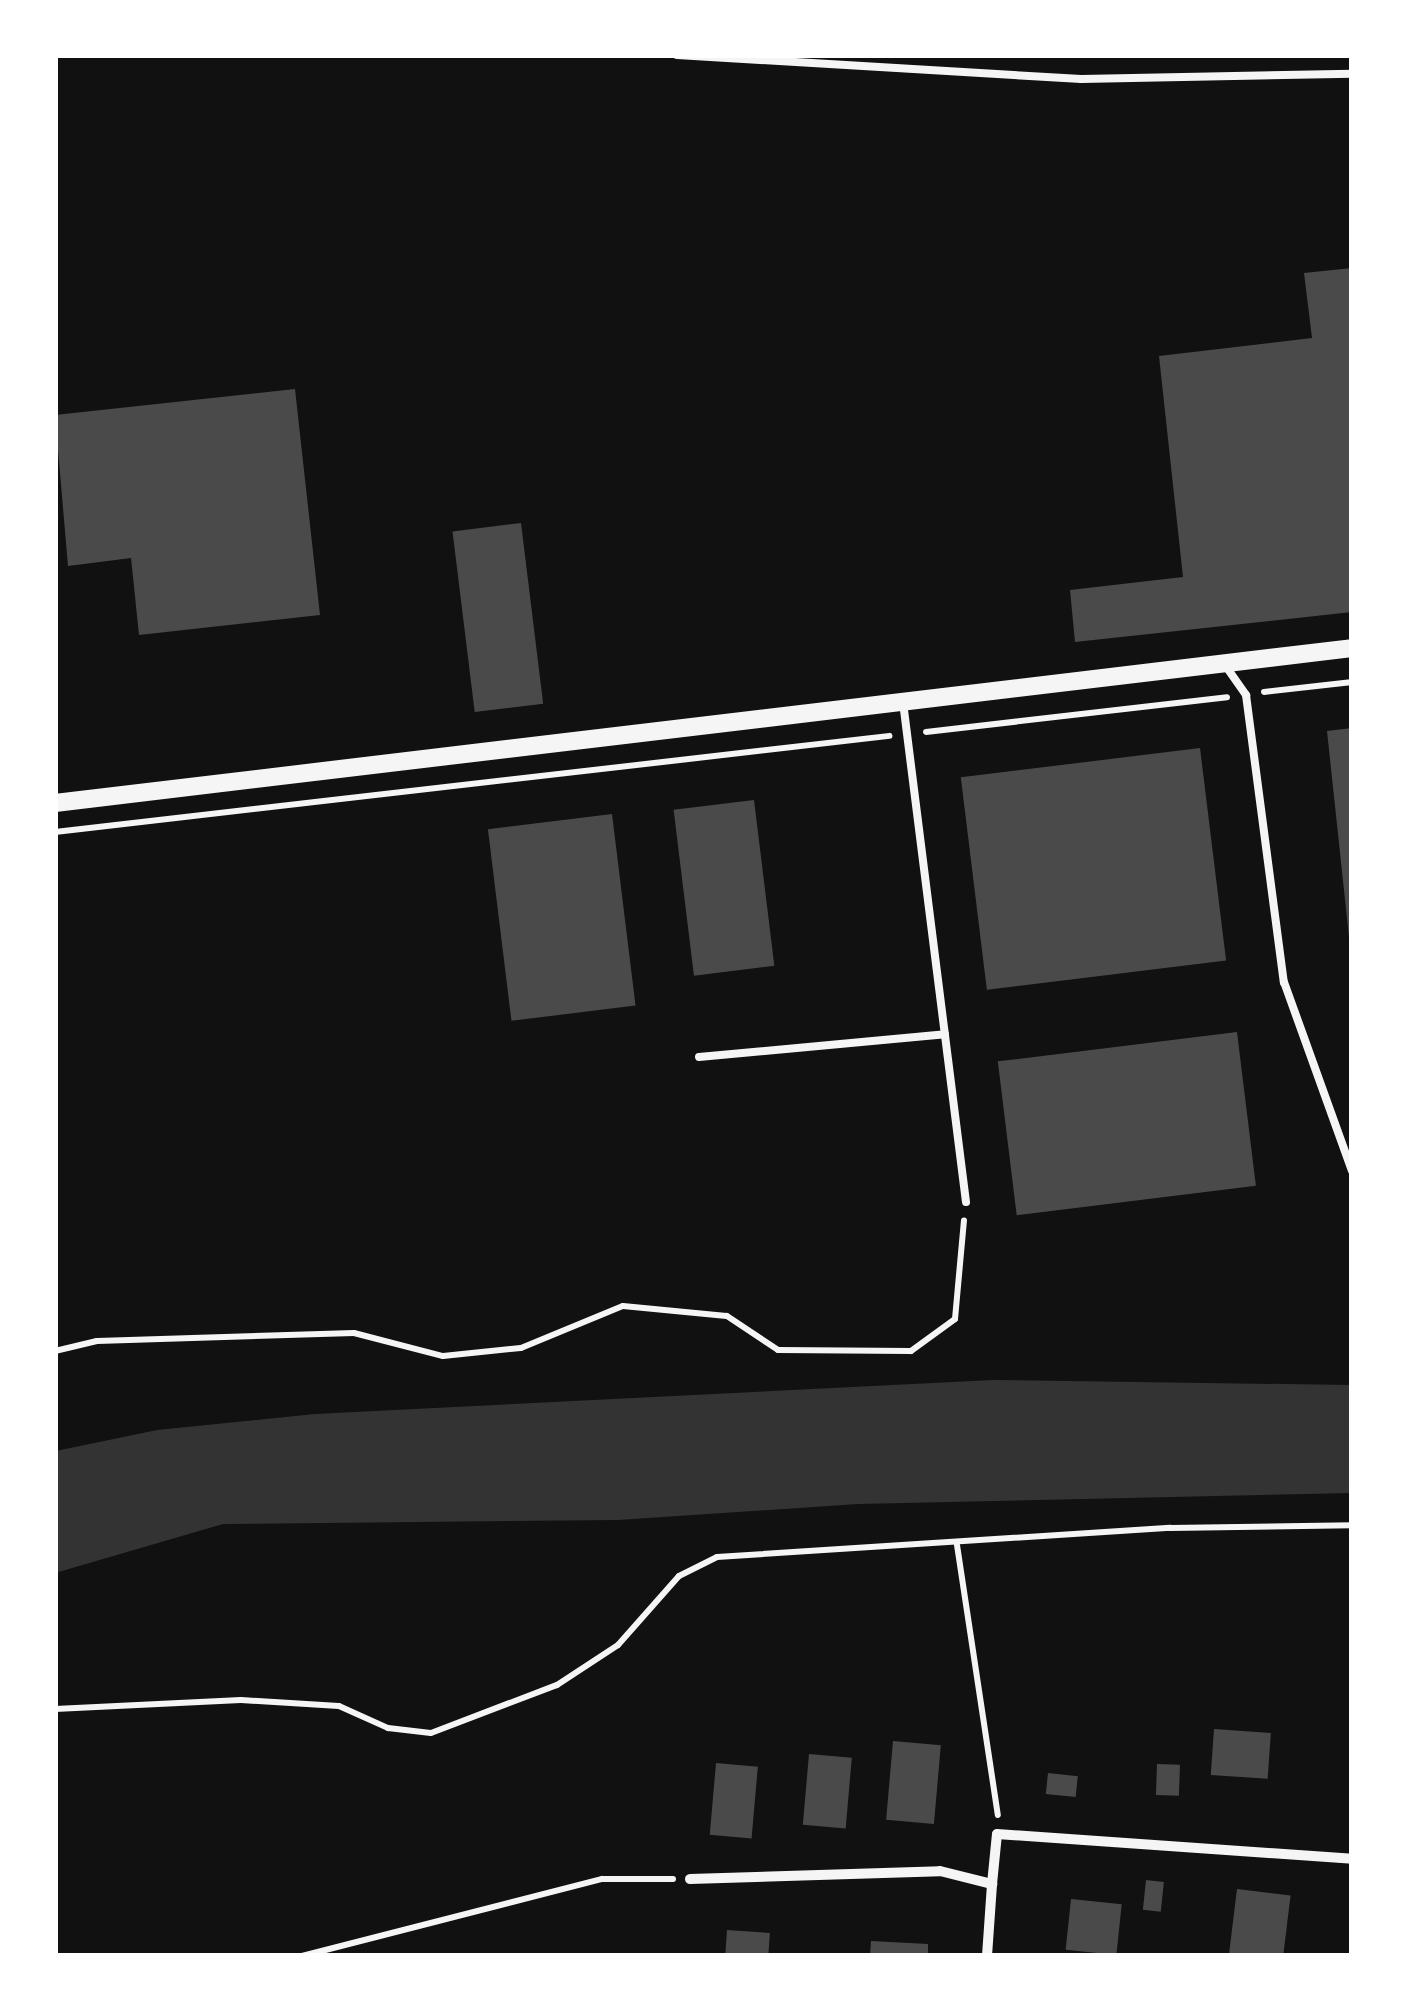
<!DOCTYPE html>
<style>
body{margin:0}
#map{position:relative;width:1407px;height:2011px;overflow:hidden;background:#111;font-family:Barlow,sans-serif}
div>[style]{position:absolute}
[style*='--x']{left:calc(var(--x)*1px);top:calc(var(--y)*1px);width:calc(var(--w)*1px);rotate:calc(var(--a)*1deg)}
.water>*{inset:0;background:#333}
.building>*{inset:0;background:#4a4a4a;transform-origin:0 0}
.path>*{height:6px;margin:-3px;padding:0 3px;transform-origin:3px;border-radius:3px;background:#f5f5f5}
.service>*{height:8px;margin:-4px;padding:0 4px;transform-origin:4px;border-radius:4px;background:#f5f5f5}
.minor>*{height:10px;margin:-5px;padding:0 5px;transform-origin:5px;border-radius:5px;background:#f5f5f5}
.tertiary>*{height:18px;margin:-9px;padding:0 9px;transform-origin:9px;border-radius:9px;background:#f5f5f5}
span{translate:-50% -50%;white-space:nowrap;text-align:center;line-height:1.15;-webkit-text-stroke:10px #fff;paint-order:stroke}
.frame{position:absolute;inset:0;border:58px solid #fff;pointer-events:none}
</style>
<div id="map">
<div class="water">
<i style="clip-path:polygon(993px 1380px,1352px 1385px,1352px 1493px,858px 1504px,618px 1520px,223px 1524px,55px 1573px,56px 1451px,157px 1430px,315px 1414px)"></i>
</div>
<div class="building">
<i style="clip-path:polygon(1352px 268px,1352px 612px,1075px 642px,1070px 590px,1183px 577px,1159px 356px,1312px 338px,1304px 273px)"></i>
<i style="clip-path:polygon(295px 389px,320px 615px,139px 635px,131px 558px,68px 566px,55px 415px)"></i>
<i style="left:521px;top:523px;width:182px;height:69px;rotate:83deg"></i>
<i style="clip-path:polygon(1352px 728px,1352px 937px,1349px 937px,1327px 731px)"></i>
<i style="left:1200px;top:748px;width:214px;height:241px;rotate:83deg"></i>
<i style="left:754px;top:800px;width:167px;height:81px;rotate:83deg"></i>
<i style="left:612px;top:814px;width:193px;height:125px;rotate:83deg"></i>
<i style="left:1237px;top:1032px;width:155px;height:241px;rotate:83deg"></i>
<i style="left:1214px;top:1729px;width:57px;height:46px;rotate:4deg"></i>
<i style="left:893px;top:1741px;width:48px;height:79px;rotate:5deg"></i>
<i style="left:809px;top:1754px;width:43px;height:71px;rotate:5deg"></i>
<i style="left:716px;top:1763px;width:42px;height:72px;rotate:5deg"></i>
<i style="left:1157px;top:1764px;width:23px;height:31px;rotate:2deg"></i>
<i style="left:1048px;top:1773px;width:30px;height:21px;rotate:6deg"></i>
<i style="left:1146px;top:1880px;width:18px;height:30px;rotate:6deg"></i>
<i style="left:1237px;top:1889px;width:54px;height:68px;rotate:7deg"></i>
<i style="left:1071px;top:1899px;width:51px;height:51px;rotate:6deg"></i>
<i style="left:727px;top:1930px;width:43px;height:26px;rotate:4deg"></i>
<i style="clip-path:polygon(871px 1941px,928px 1944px,928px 1956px,870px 1956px)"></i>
</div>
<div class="path">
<i style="--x:1264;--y:692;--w:89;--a:-6.5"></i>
<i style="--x:926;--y:732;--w:303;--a:-6.6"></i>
<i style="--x:55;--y:832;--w:840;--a:-6.57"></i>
<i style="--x:55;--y:1351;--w:43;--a:-13.4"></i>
<i style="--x:97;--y:1341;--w:257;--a:-1.8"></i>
<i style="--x:354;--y:1333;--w:92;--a:14.5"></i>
<i style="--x:443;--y:1356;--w:78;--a:-5.9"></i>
<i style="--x:521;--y:1348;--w:110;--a:-22.4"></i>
<i style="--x:623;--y:1306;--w:104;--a:5.5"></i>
<i style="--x:727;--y:1316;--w:61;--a:33.7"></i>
<i style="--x:778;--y:1350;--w:133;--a:0.4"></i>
<i style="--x:911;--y:1351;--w:54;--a:-36"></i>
<i style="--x:955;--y:1319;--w:99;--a:-84.8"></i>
<i style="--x:957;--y:1545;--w:273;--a:81.4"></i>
<i style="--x:55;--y:1709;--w:186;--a:-2.8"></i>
<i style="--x:241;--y:1700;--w:98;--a:3.5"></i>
<i style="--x:339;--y:1706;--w:54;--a:24.2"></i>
<i style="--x:388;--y:1728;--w:43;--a:6.6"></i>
<i style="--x:431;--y:1733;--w:135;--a:-20.9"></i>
<i style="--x:557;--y:1685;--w:73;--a:-33.3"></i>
<i style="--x:618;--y:1645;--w:92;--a:-48.5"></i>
<i style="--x:679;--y:1576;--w:42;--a:-26.6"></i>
<i style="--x:717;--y:1557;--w:454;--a:-3.7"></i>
<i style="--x:1170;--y:1528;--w:182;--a:-0.9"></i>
<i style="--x:302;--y:1956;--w:310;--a:-14.4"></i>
<i style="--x:602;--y:1879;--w:71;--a:0"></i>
</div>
<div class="service">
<i style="--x:677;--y:55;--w:405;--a:3.4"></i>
<i style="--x:1081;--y:79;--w:271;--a:-1.1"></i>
<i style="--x:1225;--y:665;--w:37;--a:55"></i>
<i style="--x:1246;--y:695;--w:290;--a:82.5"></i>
<i style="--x:1284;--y:982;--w:201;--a:70.2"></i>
<i style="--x:903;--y:702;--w:504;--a:82.82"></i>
<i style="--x:699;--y:1057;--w:247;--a:-5.3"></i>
</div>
<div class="minor">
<i style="--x:690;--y:1879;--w:250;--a:-1.8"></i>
<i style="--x:940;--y:1871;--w:54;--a:14"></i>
<i style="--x:992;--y:1884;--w:50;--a:-84.3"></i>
<i style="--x:997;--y:1834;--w:356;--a:4"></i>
<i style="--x:987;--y:1956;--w:72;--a:-86"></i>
</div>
<div class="tertiary">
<i style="--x:55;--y:803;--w:1306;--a:-6.81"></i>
</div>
<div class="frame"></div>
</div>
